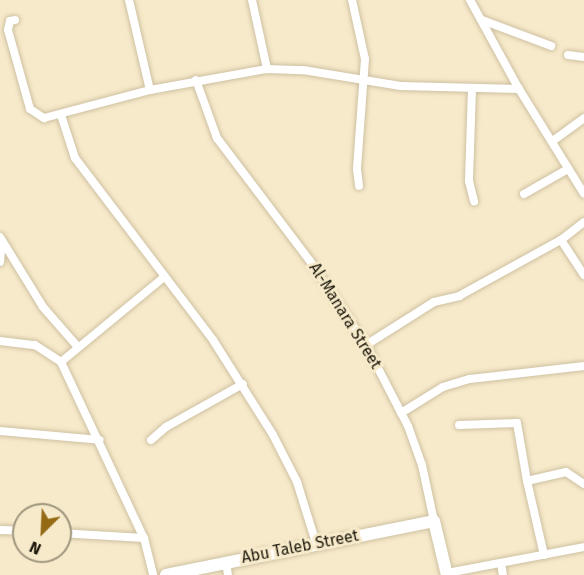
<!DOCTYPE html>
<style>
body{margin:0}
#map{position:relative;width:584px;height:575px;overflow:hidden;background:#f7eaca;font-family:"Fira Sans",sans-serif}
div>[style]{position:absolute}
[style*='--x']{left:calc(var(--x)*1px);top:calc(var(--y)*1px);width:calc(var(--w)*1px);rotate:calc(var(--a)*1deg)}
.roads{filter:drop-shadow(0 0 2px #cec1a2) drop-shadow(0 0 2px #cec1a2)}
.street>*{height:8px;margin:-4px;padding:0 4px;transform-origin:4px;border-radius:4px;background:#fff}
.secondary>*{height:12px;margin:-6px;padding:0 6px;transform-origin:6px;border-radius:6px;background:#fff}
span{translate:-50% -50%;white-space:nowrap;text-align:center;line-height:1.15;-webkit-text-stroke:6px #f7eaca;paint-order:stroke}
.street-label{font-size:16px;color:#1c180c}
.north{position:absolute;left:12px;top:503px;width:60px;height:60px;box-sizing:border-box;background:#f7eaca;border:2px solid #9f967e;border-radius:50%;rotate:204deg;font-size:16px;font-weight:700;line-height:24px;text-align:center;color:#1c180c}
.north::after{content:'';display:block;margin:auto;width:21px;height:27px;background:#946a15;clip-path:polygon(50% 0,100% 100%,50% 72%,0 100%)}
</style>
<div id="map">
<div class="roads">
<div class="street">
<i style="--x:129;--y:0;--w:92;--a:76.9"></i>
<i style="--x:252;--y:0;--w:71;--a:77.7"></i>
<i style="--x:352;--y:0;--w:60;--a:77.6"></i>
<i style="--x:365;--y:59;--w:110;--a:94.2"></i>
<i style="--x:357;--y:169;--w:17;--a:83"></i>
<i style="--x:470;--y:0;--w:102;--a:61.2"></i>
<i style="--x:519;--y:89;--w:123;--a:58.2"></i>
<i style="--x:15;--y:20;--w:5;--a:169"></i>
<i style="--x:10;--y:21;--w:9;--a:103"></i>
<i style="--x:8;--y:30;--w:82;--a:74.4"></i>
<i style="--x:30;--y:109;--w:17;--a:33"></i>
<i style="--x:44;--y:118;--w:110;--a:-14.8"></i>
<i style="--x:150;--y:90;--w:119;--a:-10.2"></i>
<i style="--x:267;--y:69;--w:36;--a:2"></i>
<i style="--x:303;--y:70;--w:99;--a:9.3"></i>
<i style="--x:401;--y:86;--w:118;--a:1.5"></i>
<i style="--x:482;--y:20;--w:74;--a:20.6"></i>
<i style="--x:568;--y:55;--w:16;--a:7"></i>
<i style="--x:196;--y:80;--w:62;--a:70.1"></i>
<i style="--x:217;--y:138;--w:154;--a:52.9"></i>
<i style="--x:310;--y:261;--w:101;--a:56.3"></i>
<i style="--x:366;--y:345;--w:91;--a:62.6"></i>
<i style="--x:408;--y:426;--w:41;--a:70.3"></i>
<i style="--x:422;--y:465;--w:57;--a:77.9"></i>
<i style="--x:472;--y:89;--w:92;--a:91.9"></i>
<i style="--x:469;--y:181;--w:21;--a:76"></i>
<i style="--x:61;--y:115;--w:45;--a:72"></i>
<i style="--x:75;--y:158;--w:228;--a:52.8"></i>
<i style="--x:213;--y:340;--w:112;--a:57.7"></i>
<i style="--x:273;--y:435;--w:53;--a:62.9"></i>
<i style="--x:297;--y:482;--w:64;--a:72.7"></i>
<i style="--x:554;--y:140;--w:37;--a:-36"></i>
<i style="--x:524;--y:194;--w:51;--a:-29.6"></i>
<i style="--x:0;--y:237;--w:82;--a:58.4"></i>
<i style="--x:43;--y:307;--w:52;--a:48.9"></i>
<i style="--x:561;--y:240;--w:42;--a:56.7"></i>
<i style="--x:0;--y:262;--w:21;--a:-85"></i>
<i style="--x:0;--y:341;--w:35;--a:7"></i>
<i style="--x:35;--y:345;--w:31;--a:33"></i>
<i style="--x:61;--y:362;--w:195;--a:64.8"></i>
<i style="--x:144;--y:538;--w:38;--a:76"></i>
<i style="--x:366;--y:345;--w:80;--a:-32.3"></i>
<i style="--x:434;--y:302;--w:26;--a:-13"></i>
<i style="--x:459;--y:296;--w:116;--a:-28.8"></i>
<i style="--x:561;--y:240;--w:29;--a:-38"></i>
<i style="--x:61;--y:362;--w:134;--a:-39.5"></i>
<i style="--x:401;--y:413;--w:49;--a:-31.8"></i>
<i style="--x:443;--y:387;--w:28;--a:-17"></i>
<i style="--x:470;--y:379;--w:115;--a:-6.5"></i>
<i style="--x:459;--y:425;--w:58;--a:-2"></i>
<i style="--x:517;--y:423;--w:59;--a:80.2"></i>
<i style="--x:0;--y:431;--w:100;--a:5.1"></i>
<i style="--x:151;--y:440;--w:20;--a:-41"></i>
<i style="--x:166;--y:427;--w:88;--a:-29.2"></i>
<i style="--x:0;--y:530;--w:24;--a:2"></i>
<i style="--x:60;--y:533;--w:84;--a:3.4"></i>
<i style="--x:544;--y:555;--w:76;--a:-102.9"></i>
<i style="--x:527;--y:481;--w:40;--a:-13"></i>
<i style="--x:566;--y:472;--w:22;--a:34"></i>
<i style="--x:226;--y:561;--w:14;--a:82"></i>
<i style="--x:501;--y:563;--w:12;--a:81"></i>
<i style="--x:447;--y:573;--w:139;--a:-10.7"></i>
</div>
<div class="secondary">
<i style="--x:166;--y:575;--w:273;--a:-11.4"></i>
<i style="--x:434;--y:521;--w:56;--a:76.5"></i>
</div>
</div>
<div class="street-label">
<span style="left:345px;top:316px;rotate:58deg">Al-Manara Street</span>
<span style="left:300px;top:547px;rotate:-11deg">Abu Taleb Street</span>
</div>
<div class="north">N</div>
</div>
